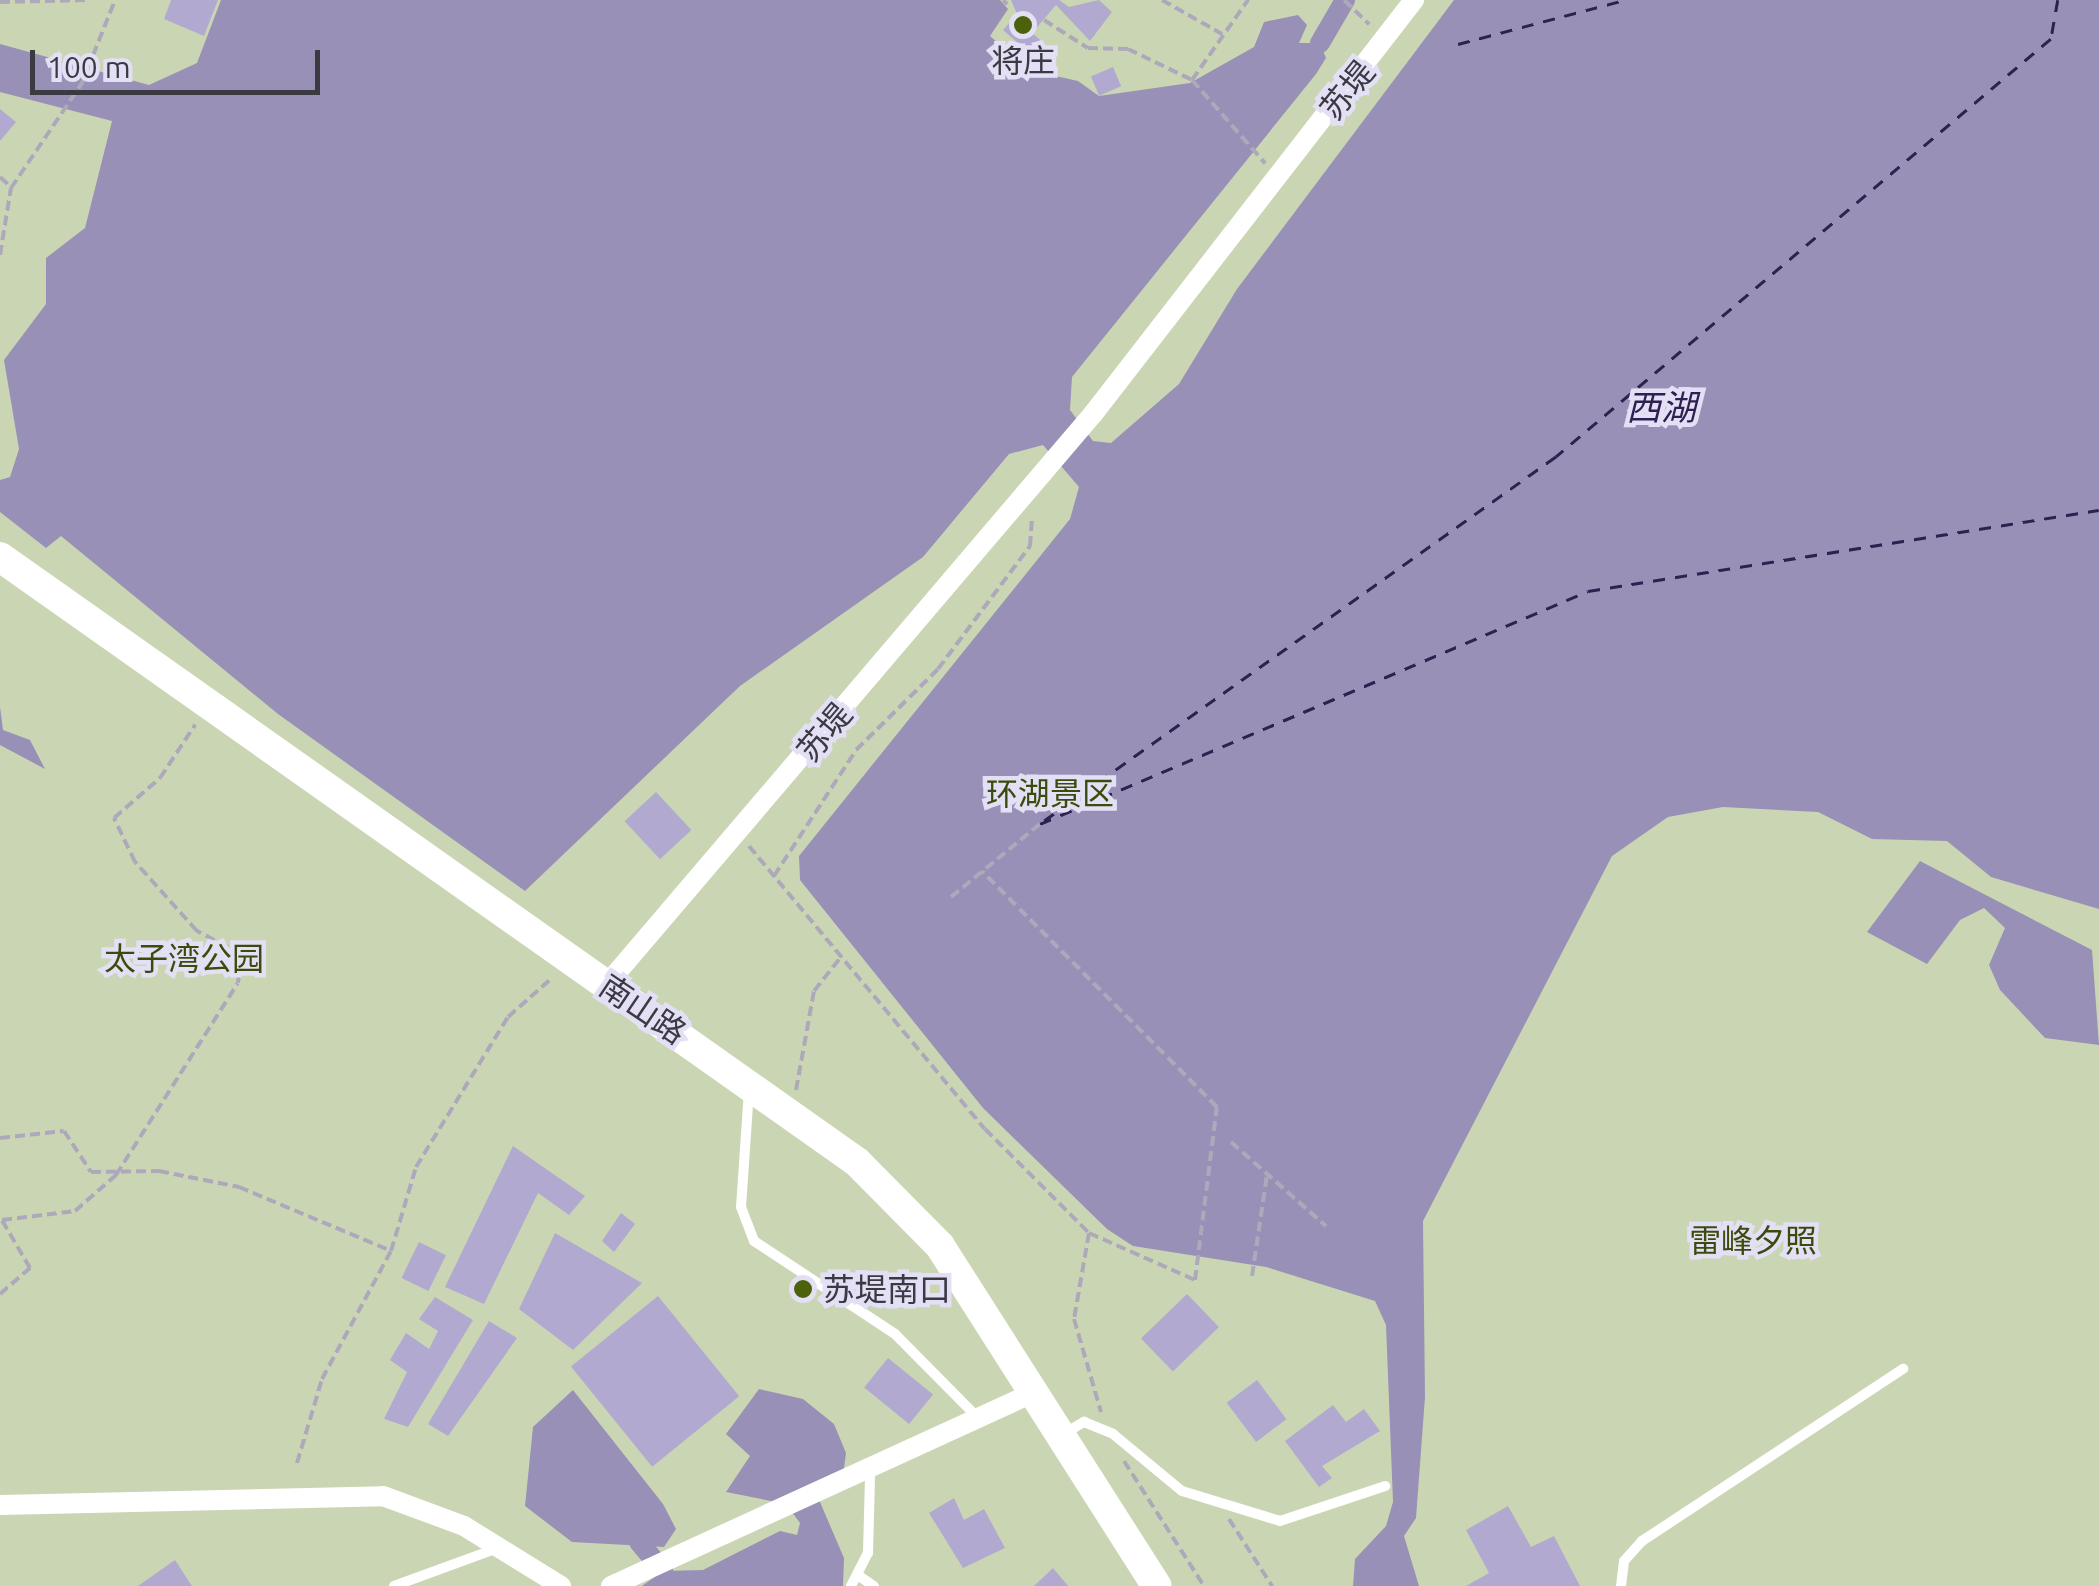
<!DOCTYPE html>
<meta charset="utf-8">
<style>
body{margin:0}
#map{position:relative;width:2099px;height:1586px;overflow:hidden;background:#e3dff5;font-family:Ubuntu,"Noto Sans SC",sans-serif}
div>[style]{position:absolute}
[style*='--x']{left:calc(var(--x)*1px);top:calc(var(--y)*1px);width:calc(var(--w)*1px);rotate:calc(var(--a)*1deg)}
.green>*{inset:0;background:#cad6b3;transform-origin:0 0}
.water>*{inset:0;background:#9890b6}
.canal>*{height:20px;margin:-10px;padding:0 10px;transform-origin:10px;border-radius:10px;background:#9890b6}
.ferry>*{height:2.5px;margin-top:-1.25px;transform-origin:0;background:repeating-linear-gradient(90deg,#2f2051 0 12px,transparent 0 22px)}
.building>*{inset:0;background:#b1a9d0;transform-origin:0 0}
.path>*{height:4px;margin-top:-2px;transform-origin:0;background:repeating-linear-gradient(90deg,#ada9bb 0 10px,transparent 0 15px)}
.lane>*{height:10px;margin:-5px;padding:0 5px;transform-origin:5px;border-radius:5px;background:#fff}
.street>*{height:20px;margin:-10px;padding:0 10px;transform-origin:10px;border-radius:10px;background:#fff}
.primary>*{height:30px;margin:-15px;padding:0 15px;transform-origin:15px;border-radius:15px;background:#fff}
.dots>*{width:28px;height:28px;translate:-50% -50%;box-sizing:border-box;border:5px solid #e3dff5;border-radius:50%}
span{translate:-50% -50%;white-space:nowrap;text-align:center;line-height:1.15;-webkit-text-stroke:9px #e3dff5;paint-order:stroke}
.poi-label{font-size:32px;color:#3b3942}
.left{translate:0 -50%;text-align:left}
.street-label{font-size:32px;color:#3b3942}
.park-label{font-size:32px;color:#3b4b0c}
.water-label{font-size:35px;color:#2f2051;font-style:italic}
.scale{position:absolute;left:30px;top:50px;width:290px;height:45px;box-sizing:border-box;border:5px solid #3b3942;border-top:0;padding-left:12px;font-size:30px;line-height:35px;white-space:nowrap;color:#3b3942;-webkit-text-stroke:8px #e3dff5;paint-order:stroke}
</style>
<div id="map">
<div class="green">
<i style="left:0;top:0;width:2099px;height:1586px"></i>
</div>
<div class="water">
<i style="clip-path:polygon(221px 0,1000px 0,1008px 9px,990px 36px,1029px 70px,1078px 81px,1099px 96px,1190px 83px,1254px 47px,1264px 22px,1298px 15px,1307px 25px,1299px 43px,1320px 43px,1326px 58px,1316px 74px,1072px 377px,1070px 410px,1093px 441px,1111px 443px,1179px 384px,1237px 289px,1454px 0,2099px 0,2099px 909px,1991px 877px,1947px 841px,1872px 839px,1818px 812px,1723px 807px,1668px 817px,1612px 856px,1423px 1221px,1425px 1397px,1416px 1518px,1404px 1536px,1419px 1586px,1353px 1586px,1355px 1559px,1386px 1526px,1393px 1502px,1386px 1325px,1375px 1301px,1266px 1267px,1133px 1246px,1107px 1229px,983px 1108px,800px 880px,799px 856px,1070px 519px,1079px 487px,1043px 445px,1009px 454px,923px 557px,740px 686px,525px 891px,278px 714px,61px 536px,46px 548px,0 512px,0 480px,10px 477px,19px 449px,4px 360px,46px 304px,46px 258px,85px 228px,112px 121px,0 92px,0 44px,149px 85px,197px 63px)"></i>
<i style="clip-path:polygon(0 707px,3px 730px,30px 740px,45px 769px,0 745px)"></i>
<i style="clip-path:polygon(1920px 861px,2092px 950px,2099px 1045px,2045px 1038px,2000px 990px,1989px 965px,2005px 928px,1984px 908px,1960px 920px,1927px 964px,1867px 932px)"></i>
<i style="clip-path:polygon(759px 1389px,803px 1399px,834px 1424px,846px 1453px,842px 1483px,817px 1495px,844px 1558px,843px 1586px,642px 1586px,663px 1571px,703px 1570px,780px 1531px,797px 1535px,800px 1523px,786px 1504px,726px 1492px,750px 1456px,726px 1434px)"></i>
<i style="clip-path:polygon(573px 1390px,663px 1504px,676px 1529px,664px 1547px,572px 1542px,525px 1506px,533px 1427px)"></i>
</div>
<div class="canal">
<i style="--x:1320;--y:43;--w:50;--a:-59.8"></i>
<i style="--x:639;--y:1542;--w:38;--a:50"></i>
</div>
<div class="ferry">
<i style="--x:2058;--y:0;--w:40;--a:100"></i>
<i style="--x:2051;--y:39;--w:648;--a:139.82"></i>
<i style="--x:1556;--y:457;--w:633;--a:144.58"></i>
<i style="--x:1040;--y:824;--w:595;--a:-23.03"></i>
<i style="--x:1588;--y:591;--w:517;--a:-9.01"></i>
<i style="--x:1458;--y:44;--w:172;--a:-14.8"></i>
</div>
<div class="building">
<i style="clip-path:polygon(171px 0,218px 0,204px 36px,164px 19px)"></i>
<i style="clip-path:polygon(1011px 0,1059px 0,1069px 7px,1099px 0,1112px 12px,1090px 41px,1056px 5px,1032px 33px,1045px 44px,1034px 57px,1003px 30px,1017px 14px)"></i>
<i style="left:1113px;top:67px;width:21px;height:24px;rotate:67deg"></i>
<i style="clip-path:polygon(0 109px,16px 122px,0 141px)"></i>
<i style="left:656px;top:792px;width:52px;height:43px;rotate:47deg"></i>
<i style="clip-path:polygon(513px 1146px,585px 1196px,569px 1215px,538px 1193px,484px 1304px,445px 1287px)"></i>
<i style="clip-path:polygon(621px 1213px,635px 1224px,614px 1252px,602px 1241px)"></i>
<i style="clip-path:polygon(555px 1233px,642px 1283px,573px 1350px,519px 1309px)"></i>
<i style="left:419px;top:1242px;width:30px;height:40px;rotate:26deg"></i>
<i style="left:1187px;top:1294px;width:46px;height:64px;rotate:46deg"></i>
<i style="left:658px;top:1296px;width:129px;height:112px;rotate:51deg"></i>
<i style="clip-path:polygon(435px 1297px,473px 1320px,408px 1427px,384px 1419px,407px 1372px,390px 1360px,406px 1333px,429px 1349px,438px 1331px,419px 1319px)"></i>
<i style="clip-path:polygon(489px 1321px,517px 1338px,448px 1436px,428px 1424px)"></i>
<i style="left:888px;top:1358px;width:58px;height:38px;rotate:39deg"></i>
<i style="left:1257px;top:1380px;width:49px;height:38px;rotate:53deg"></i>
<i style="clip-path:polygon(1333px 1405px,1346px 1422px,1364px 1409px,1380px 1431px,1322px 1466px,1332px 1478px,1319px 1487px,1285px 1441px)"></i>
<i style="clip-path:polygon(954px 1498px,964px 1520px,984px 1509px,1005px 1548px,963px 1568px,929px 1513px)"></i>
<i style="clip-path:polygon(1508px 1506px,1531px 1547px,1554px 1536px,1580px 1586px,1466px 1586px,1489px 1573px,1466px 1530px)"></i>
<i style="clip-path:polygon(175px 1560px,192px 1586px,138px 1586px)"></i>
<i style="clip-path:polygon(1053px 1568px,1068px 1586px,1034px 1586px)"></i>
</div>
<div class="path">
<i style="--x:1003;--y:0;--w:6;--a:45"></i>
<i style="--x:1162;--y:0;--w:69;--a:29.5"></i>
<i style="--x:1344;--y:0;--w:35;--a:44"></i>
<i style="--x:0;--y:2;--w:88;--a:-1.3"></i>
<i style="--x:1044;--y:20;--w:52;--a:32.5"></i>
<i style="--x:1088;--y:48;--w:40;--a:1.4"></i>
<i style="--x:1128;--y:49;--w:71;--a:25.8"></i>
<i style="--x:1192;--y:80;--w:98;--a:-55"></i>
<i style="--x:1192;--y:80;--w:111;--a:48.7"></i>
<i style="--x:0;--y:177;--w:15;--a:42"></i>
<i style="--x:0;--y:255;--w:68;--a:-80.7"></i>
<i style="--x:11;--y:188;--w:127;--a:-55.9"></i>
<i style="--x:82;--y:83;--w:89;--a:-68.3"></i>
<i style="--x:749;--y:846;--w:368;--a:50.2"></i>
<i style="--x:985;--y:1129;--w:147;--a:45"></i>
<i style="--x:1089;--y:1233;--w:116;--a:23.9"></i>
<i style="--x:1195;--y:1280;--w:174;--a:-82.8"></i>
<i style="--x:1217;--y:1107;--w:333;--a:-134.9"></i>
<i style="--x:774;--y:876;--w:150;--a:-56.9"></i>
<i style="--x:856;--y:750;--w:115;--a:-44.6"></i>
<i style="--x:938;--y:669;--w:154;--a:-53.2"></i>
<i style="--x:1030;--y:546;--w:28;--a:-86"></i>
<i style="--x:951;--y:897;--w:115;--a:-39.4"></i>
<i style="--x:796;--y:1090;--w:101;--a:-79.7"></i>
<i style="--x:814;--y:991;--w:43;--a:-51.5"></i>
<i style="--x:0;--y:1138;--w:64;--a:-6.2"></i>
<i style="--x:64;--y:1131;--w:49;--a:56.6"></i>
<i style="--x:91;--y:1172;--w:68;--a:-0.8"></i>
<i style="--x:159;--y:1171;--w:82;--a:11.3"></i>
<i style="--x:239;--y:1187;--w:165;--a:22.8"></i>
<i style="--x:1231;--y:1142;--w:127;--a:41.5"></i>
<i style="--x:1089;--y:1233;--w:87;--a:99.9"></i>
<i style="--x:1074;--y:1319;--w:97;--a:73.8"></i>
<i style="--x:1252;--y:1276;--w:103;--a:-81.6"></i>
<i style="--x:0;--y:1294;--w:40;--a:-41"></i>
<i style="--x:30;--y:1268;--w:56;--a:-120.3"></i>
<i style="--x:2;--y:1220;--w:74;--a:-7"></i>
<i style="--x:75;--y:1211;--w:55;--a:-41.3"></i>
<i style="--x:116;--y:1175;--w:227;--a:-57.6"></i>
<i style="--x:238;--y:983;--w:29;--a:-84"></i>
<i style="--x:241;--y:954;--w:50;--a:-152.4"></i>
<i style="--x:197;--y:931;--w:93;--a:-131.9"></i>
<i style="--x:135;--y:862;--w:49;--a:-115.5"></i>
<i style="--x:114;--y:818;--w:61;--a:-41"></i>
<i style="--x:160;--y:778;--w:64;--a:-56.6"></i>
<i style="--x:1124;--y:1461;--w:148;--a:57.4"></i>
<i style="--x:297;--y:1463;--w:88;--a:-73.4"></i>
<i style="--x:322;--y:1379;--w:145;--a:-61.7"></i>
<i style="--x:391;--y:1251;--w:88;--a:-73.4"></i>
<i style="--x:416;--y:1167;--w:176;--a:-58.5"></i>
<i style="--x:508;--y:1017;--w:59;--a:-41.6"></i>
<i style="--x:1229;--y:1519;--w:80;--a:57.3"></i>
</div>
<div class="lane">
<i style="--x:749;--y:1090;--w:117;--a:93.9"></i>
<i style="--x:741;--y:1207;--w:36;--a:69"></i>
<i style="--x:754;--y:1241;--w:169;--a:33.4"></i>
<i style="--x:895;--y:1334;--w:120;--a:45.3"></i>
<i style="--x:1062;--y:1435;--w:26;--a:-31"></i>
<i style="--x:1084;--y:1422;--w:31;--a:22"></i>
<i style="--x:1113;--y:1434;--w:89;--a:39.6"></i>
<i style="--x:1182;--y:1491;--w:102;--a:17"></i>
<i style="--x:1280;--y:1521;--w:111;--a:-18.4"></i>
<i style="--x:859;--y:1576;--w:18;--a:34"></i>
<i style="--x:394;--y:1586;--w:111;--a:-20.1"></i>
<i style="--x:851;--y:1586;--w:37;--a:-63"></i>
<i style="--x:868;--y:1553;--w:78;--a:-88.5"></i>
<i style="--x:1621;--y:1586;--w:25;--a:-83"></i>
<i style="--x:1624;--y:1561;--w:27;--a:-48"></i>
<i style="--x:1642;--y:1541;--w:313;--a:-33.4"></i>
</div>
<div class="street">
<i style="--x:608;--y:983;--w:748;--a:-49.56"></i>
<i style="--x:1093;--y:414;--w:524;--a:-52.21"></i>
<i style="--x:0;--y:1505;--w:383;--a:-1.3"></i>
<i style="--x:383;--y:1496;--w:86;--a:20.3"></i>
<i style="--x:464;--y:1526;--w:114;--a:31.7"></i>
<i style="--x:611;--y:1586;--w:464;--a:-24.6"></i>
</div>
<div class="primary">
<i style="--x:0;--y:557;--w:1049;--a:35.22"></i>
<i style="--x:857;--y:1162;--w:118;--a:45.3"></i>
<i style="--x:940;--y:1246;--w:403;--a:57.5"></i>
</div>
<div class="dots">
<i style="left:1023px;top:25px;background:#4c610b"></i>
<i style="left:803px;top:1289px;background:#4c610b"></i>
</div>
<div class="poi-label">
<span style="left:1023px;top:60px">将庄</span>
<span class="left" style="left:823px;top:1289px">苏堤南口</span>
</div>
<div class="street-label">
<span style="left:1347px;top:90px;rotate:-51deg">苏堤</span>
<span style="left:824px;top:732px;rotate:-50deg">苏堤</span>
<span style="left:643px;top:1009px;rotate:34deg">南山路</span>
</div>
<div class="park-label">
<span style="left:1050px;top:793px">环湖景区</span>
<span style="left:184px;top:958px">太子湾公园</span>
<span style="left:1753px;top:1240px">雷峰夕照</span>
</div>
<div class="water-label">
<span style="left:1661px;top:407px">西湖</span>
</div>
<div class="scale">100 m</div>
</div>
